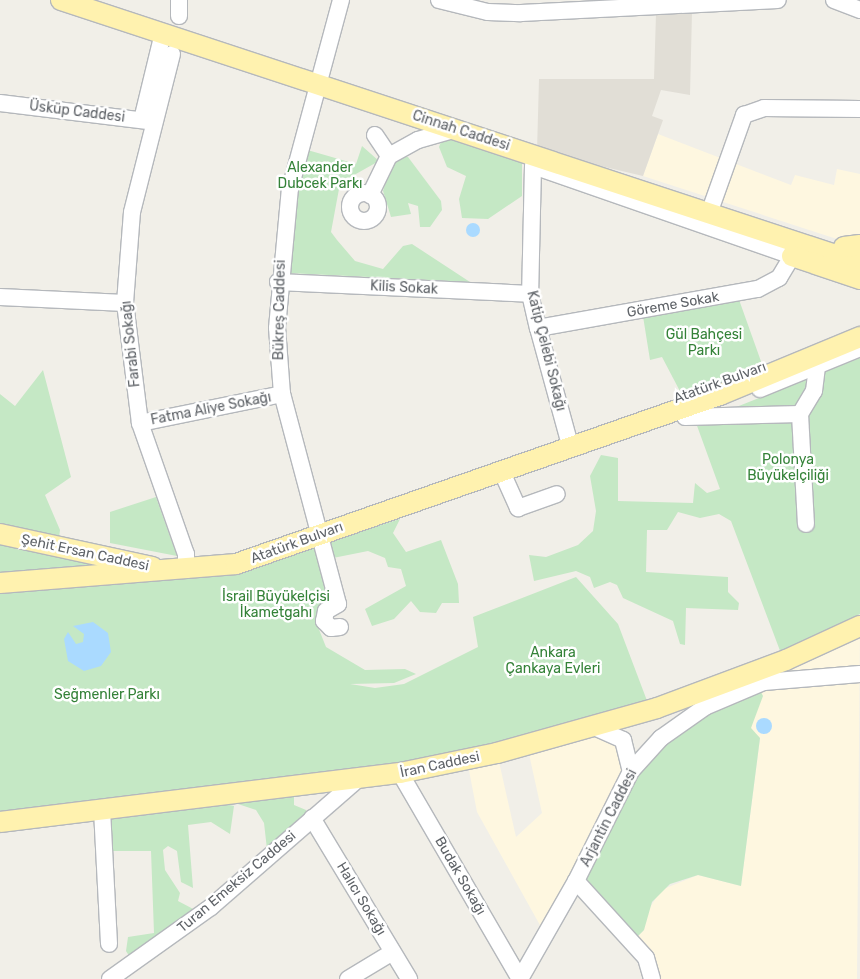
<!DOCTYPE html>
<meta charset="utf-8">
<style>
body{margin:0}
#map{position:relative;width:860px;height:979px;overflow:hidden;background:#f1efe8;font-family:Rubik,sans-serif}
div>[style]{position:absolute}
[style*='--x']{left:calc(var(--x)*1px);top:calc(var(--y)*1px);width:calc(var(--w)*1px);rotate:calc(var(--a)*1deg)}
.commercial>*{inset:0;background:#fef7e0}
.education>*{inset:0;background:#e1ded6}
.green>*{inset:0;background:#c5e8c5}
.water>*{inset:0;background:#aadaff}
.round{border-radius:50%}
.roads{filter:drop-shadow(1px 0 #b5b8bc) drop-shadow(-1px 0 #b5b8bc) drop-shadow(0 1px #b5b8bc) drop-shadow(0 -1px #b5b8bc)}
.minor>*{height:16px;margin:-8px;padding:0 8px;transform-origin:8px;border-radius:8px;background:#fff}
.minor>.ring{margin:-8px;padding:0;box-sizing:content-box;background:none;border:16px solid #fff;border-radius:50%}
.major>*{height:20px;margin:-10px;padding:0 10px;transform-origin:10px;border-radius:10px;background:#fff2af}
span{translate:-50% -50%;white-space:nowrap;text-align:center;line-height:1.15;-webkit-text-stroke:5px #fff;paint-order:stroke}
.street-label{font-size:14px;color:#5f6368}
.park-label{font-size:14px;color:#348238}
</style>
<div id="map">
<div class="commercial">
<div style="clip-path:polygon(658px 134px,791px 185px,795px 175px,834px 185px,837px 169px,860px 174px,860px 240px,843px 241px,643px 176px)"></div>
<div style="clip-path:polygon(860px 626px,857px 979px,652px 979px,632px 942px,644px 930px,646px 914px,661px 890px,698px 875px,741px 886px,760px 739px,751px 728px,757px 684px)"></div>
<div style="clip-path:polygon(608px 731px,630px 760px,546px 936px,477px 812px,467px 760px,497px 753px,516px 837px,542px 813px,527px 745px)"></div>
</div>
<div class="education">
<div style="clip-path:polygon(692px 12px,690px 95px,661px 90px,652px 116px,663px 120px,643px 176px,537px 151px,539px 79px,654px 79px,656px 14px)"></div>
</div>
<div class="green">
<div style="clip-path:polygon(443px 137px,522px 156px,522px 196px,488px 219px,462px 218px,459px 199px,466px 176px,447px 167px,439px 147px)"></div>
<div style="clip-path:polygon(362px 146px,379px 161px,347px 179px,339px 189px,331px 232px,337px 240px,355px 261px,383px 269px,403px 246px,412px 244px,470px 282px,288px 273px,291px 218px,304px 149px,356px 164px)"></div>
<div style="clip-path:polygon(401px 156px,408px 157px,441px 201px,442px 210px,430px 227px,420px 227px,418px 206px,408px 203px,411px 214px,391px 217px,383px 191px,392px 161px)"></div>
<div style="clip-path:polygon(737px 294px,763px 367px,683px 397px,662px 357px,650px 360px,642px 310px)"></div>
<div style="clip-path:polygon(860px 358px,860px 614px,782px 656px,731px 521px,719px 514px,700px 518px,678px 512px,667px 530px,647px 530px,646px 572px,728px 577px,728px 592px,739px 603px,738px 610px,686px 608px,685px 645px,680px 644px,673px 621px,623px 598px,617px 585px,610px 582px,594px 588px,590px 577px,576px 571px,534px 581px,529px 555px,546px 557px,578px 545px,593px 531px,596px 511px,590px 476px,601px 455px,618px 458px,618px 501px,693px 503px,695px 483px,707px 493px,720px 489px,696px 423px)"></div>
<div style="clip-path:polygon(43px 370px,71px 477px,45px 495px,60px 530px,58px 545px,170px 572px,0 583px,0 394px,15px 406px)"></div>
<div style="clip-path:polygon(156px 497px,177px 556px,110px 543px,110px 512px)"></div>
<div style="clip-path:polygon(400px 519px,393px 533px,406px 552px,441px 540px,458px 584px,459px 603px,442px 603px,436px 613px,420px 612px,411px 601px,394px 619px,372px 626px,365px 609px,406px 586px,401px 569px,388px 567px,385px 558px,368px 551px,333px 558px,327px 542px)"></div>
<div style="clip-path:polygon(314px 547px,328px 597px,319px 611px,318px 627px,326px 647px,365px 670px,405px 669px,416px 674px,394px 683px,350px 684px,375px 688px,404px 684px,478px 647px,473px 617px,576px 577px,618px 624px,649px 706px,416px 766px,0 818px,0 594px,214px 576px)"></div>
<div style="clip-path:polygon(757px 684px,763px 696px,751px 728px,760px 738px,741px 886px,698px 875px,670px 884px,652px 902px,644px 930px,632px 942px,576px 881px,631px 771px,661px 738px)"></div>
<div style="clip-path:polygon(294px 794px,294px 805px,306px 810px,306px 817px,268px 858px,264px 823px,256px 810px,214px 796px)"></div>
<div style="clip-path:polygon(221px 803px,234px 806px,230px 834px,211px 822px,188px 825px,193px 888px,181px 882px,177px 851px,168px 846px,163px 850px,165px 870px,180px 893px,178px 901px,197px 911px,131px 959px,126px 951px,128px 937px,154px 933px,151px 851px,113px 851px,110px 819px)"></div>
</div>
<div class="water">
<div class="round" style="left:466px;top:223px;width:14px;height:14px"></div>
<div style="clip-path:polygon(93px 622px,108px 633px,111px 652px,101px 666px,84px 671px,68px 661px,64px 639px,68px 632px,76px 644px,83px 642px,84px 634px,73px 626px)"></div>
<div class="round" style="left:756px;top:718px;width:16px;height:16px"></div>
</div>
<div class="roads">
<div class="minor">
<div style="--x:439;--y:0;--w:50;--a:13.8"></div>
<div style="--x:488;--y:12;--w:33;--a:2"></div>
<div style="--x:521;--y:13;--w:257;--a:-2.9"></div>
<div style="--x:834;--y:0;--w:28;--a:21"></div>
<div style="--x:179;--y:16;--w:16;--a:-90"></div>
<div style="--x:172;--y:54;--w:163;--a:104.2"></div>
<div style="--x:132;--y:212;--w:91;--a:94.4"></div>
<div style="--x:125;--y:303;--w:121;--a:82.9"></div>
<div style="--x:140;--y:423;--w:139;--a:70.7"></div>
<div style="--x:186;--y:554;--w:16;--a:90"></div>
<div style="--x:0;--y:103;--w:155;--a:7"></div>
<div style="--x:142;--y:120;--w:89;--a:-76.4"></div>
<div style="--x:375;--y:135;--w:25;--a:56"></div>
<div class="ring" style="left:350px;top:193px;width:12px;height:12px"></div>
<div style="--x:370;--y:195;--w:43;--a:-64"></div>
<div style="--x:389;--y:156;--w:33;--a:-29"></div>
<div style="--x:418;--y:140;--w:40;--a:-16"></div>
<div style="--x:712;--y:205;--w:96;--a:-70.4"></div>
<div style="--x:744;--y:115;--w:21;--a:-19"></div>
<div style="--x:764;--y:108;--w:96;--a:0.6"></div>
<div style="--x:278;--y:282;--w:252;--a:2.7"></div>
<div style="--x:0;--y:297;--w:125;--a:2.7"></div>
<div style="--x:538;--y:328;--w:223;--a:-10.1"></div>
<div style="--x:758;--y:289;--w:24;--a:-28"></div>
<div style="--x:779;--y:278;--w:26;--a:-59"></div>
<div style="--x:792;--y:256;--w:274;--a:-160.8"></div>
<div style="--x:533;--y:166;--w:128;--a:91.3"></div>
<div style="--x:530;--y:294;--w:35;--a:77"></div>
<div style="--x:538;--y:328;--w:121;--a:74.7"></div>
<div style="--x:760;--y:389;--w:108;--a:-22.3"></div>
<div style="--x:800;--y:414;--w:110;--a:86.9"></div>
<div style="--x:685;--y:417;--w:115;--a:-1.5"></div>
<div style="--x:800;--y:414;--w:27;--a:-59"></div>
<div style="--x:814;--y:391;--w:25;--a:-83"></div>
<div style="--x:140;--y:423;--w:145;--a:-11.5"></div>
<div style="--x:501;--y:470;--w:42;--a:65.9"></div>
<div style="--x:518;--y:508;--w:41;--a:-19.7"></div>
<div style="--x:340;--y:627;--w:9;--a:174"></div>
<div style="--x:331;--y:628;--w:10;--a:-135"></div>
<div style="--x:324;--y:621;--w:10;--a:-79"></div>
<div style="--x:326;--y:611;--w:14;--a:-30"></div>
<div style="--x:338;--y:604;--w:217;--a:-104.9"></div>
<div style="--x:282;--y:394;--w:66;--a:-94.3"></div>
<div style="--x:277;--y:328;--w:140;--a:-84.7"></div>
<div style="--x:290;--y:189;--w:196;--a:-74.9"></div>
<div style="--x:594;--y:727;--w:32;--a:24"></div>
<div style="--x:623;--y:740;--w:32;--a:76"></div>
<div style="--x:400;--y:773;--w:238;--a:59.8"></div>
<div style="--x:102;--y:810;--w:134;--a:87"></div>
<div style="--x:312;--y:818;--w:188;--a:58.9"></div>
<div style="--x:576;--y:881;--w:104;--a:47.7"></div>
<div style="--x:646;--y:958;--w:22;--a:74"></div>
<div style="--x:110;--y:979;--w:124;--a:-35.5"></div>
<div style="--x:211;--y:907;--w:195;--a:-41"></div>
<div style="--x:348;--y:979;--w:52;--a:-31"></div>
<div style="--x:520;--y:979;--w:113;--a:-60.3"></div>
<div style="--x:576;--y:881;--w:123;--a:-63.4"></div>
<div style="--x:631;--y:771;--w:45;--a:-47.7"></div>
<div style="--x:661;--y:738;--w:54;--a:-35.2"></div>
<div style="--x:705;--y:707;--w:64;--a:-23"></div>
<div style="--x:764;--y:682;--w:96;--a:-4.8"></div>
</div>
<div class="major">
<div style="--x:61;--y:0;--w:841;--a:18.22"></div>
<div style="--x:844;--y:247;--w:16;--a:-7"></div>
<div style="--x:792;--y:256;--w:72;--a:18.7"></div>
<div style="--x:0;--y:534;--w:156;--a:12.2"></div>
<div style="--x:0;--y:583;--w:237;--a:-4.6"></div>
<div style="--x:236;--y:564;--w:513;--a:-19.25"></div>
<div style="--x:720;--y:395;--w:152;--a:-22.5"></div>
<div style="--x:0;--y:822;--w:403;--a:-7"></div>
<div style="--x:400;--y:773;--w:99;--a:-11.7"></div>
<div style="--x:497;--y:753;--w:166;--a:-15.7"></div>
<div style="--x:657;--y:708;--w:138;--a:-20.4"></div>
<div style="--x:786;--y:660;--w:81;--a:-24.7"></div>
</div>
</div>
<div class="street-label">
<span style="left:77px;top:112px;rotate:7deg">Üsküp Caddesi</span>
<span style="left:461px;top:131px;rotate:18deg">Cinnah Caddesi</span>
<span style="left:404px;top:288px;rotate:3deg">Kilis Sokak</span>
<span style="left:673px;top:305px;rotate:-10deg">Göreme Sokak</span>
<span style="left:280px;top:310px;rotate:-89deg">Bükreş Caddesi</span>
<span style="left:131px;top:344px;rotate:-96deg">Farabi Sokağı</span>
<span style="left:546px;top:351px;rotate:76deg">Katip Çelebi Sokağı</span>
<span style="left:720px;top:383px;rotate:-20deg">Atatürk Bulvarı</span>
<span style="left:211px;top:409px;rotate:-11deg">Fatma Aliye Sokağı</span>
<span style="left:297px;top:543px;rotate:-20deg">Atatürk Bulvarı</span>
<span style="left:85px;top:553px;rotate:12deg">Şehit Ersan Caddesi</span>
<span style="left:440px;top:765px;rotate:-12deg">İran Caddesi</span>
<span style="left:609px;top:818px;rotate:-63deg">Arjantin Caddesi</span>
<span style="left:460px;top:876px;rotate:60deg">Budak Sokağı</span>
<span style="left:237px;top:882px;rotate:-40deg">Turan Emeksiz Caddesi</span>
<span style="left:361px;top:899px;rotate:59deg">Halıcı Sokağı</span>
</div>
<div class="park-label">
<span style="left:320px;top:176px">Alexander<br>Dubcek Parkı</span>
<span style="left:704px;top:343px">Gül Bahçesi<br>Parkı</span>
<span style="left:788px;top:468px">Polonya<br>Büyükelçiliği</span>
<span style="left:276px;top:605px">İsrail Büyükelçisi<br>İkametgahı</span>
<span style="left:553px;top:661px">Ankara<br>Çankaya Evleri</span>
<span style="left:107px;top:695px">Seğmenler Parkı</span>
</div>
</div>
